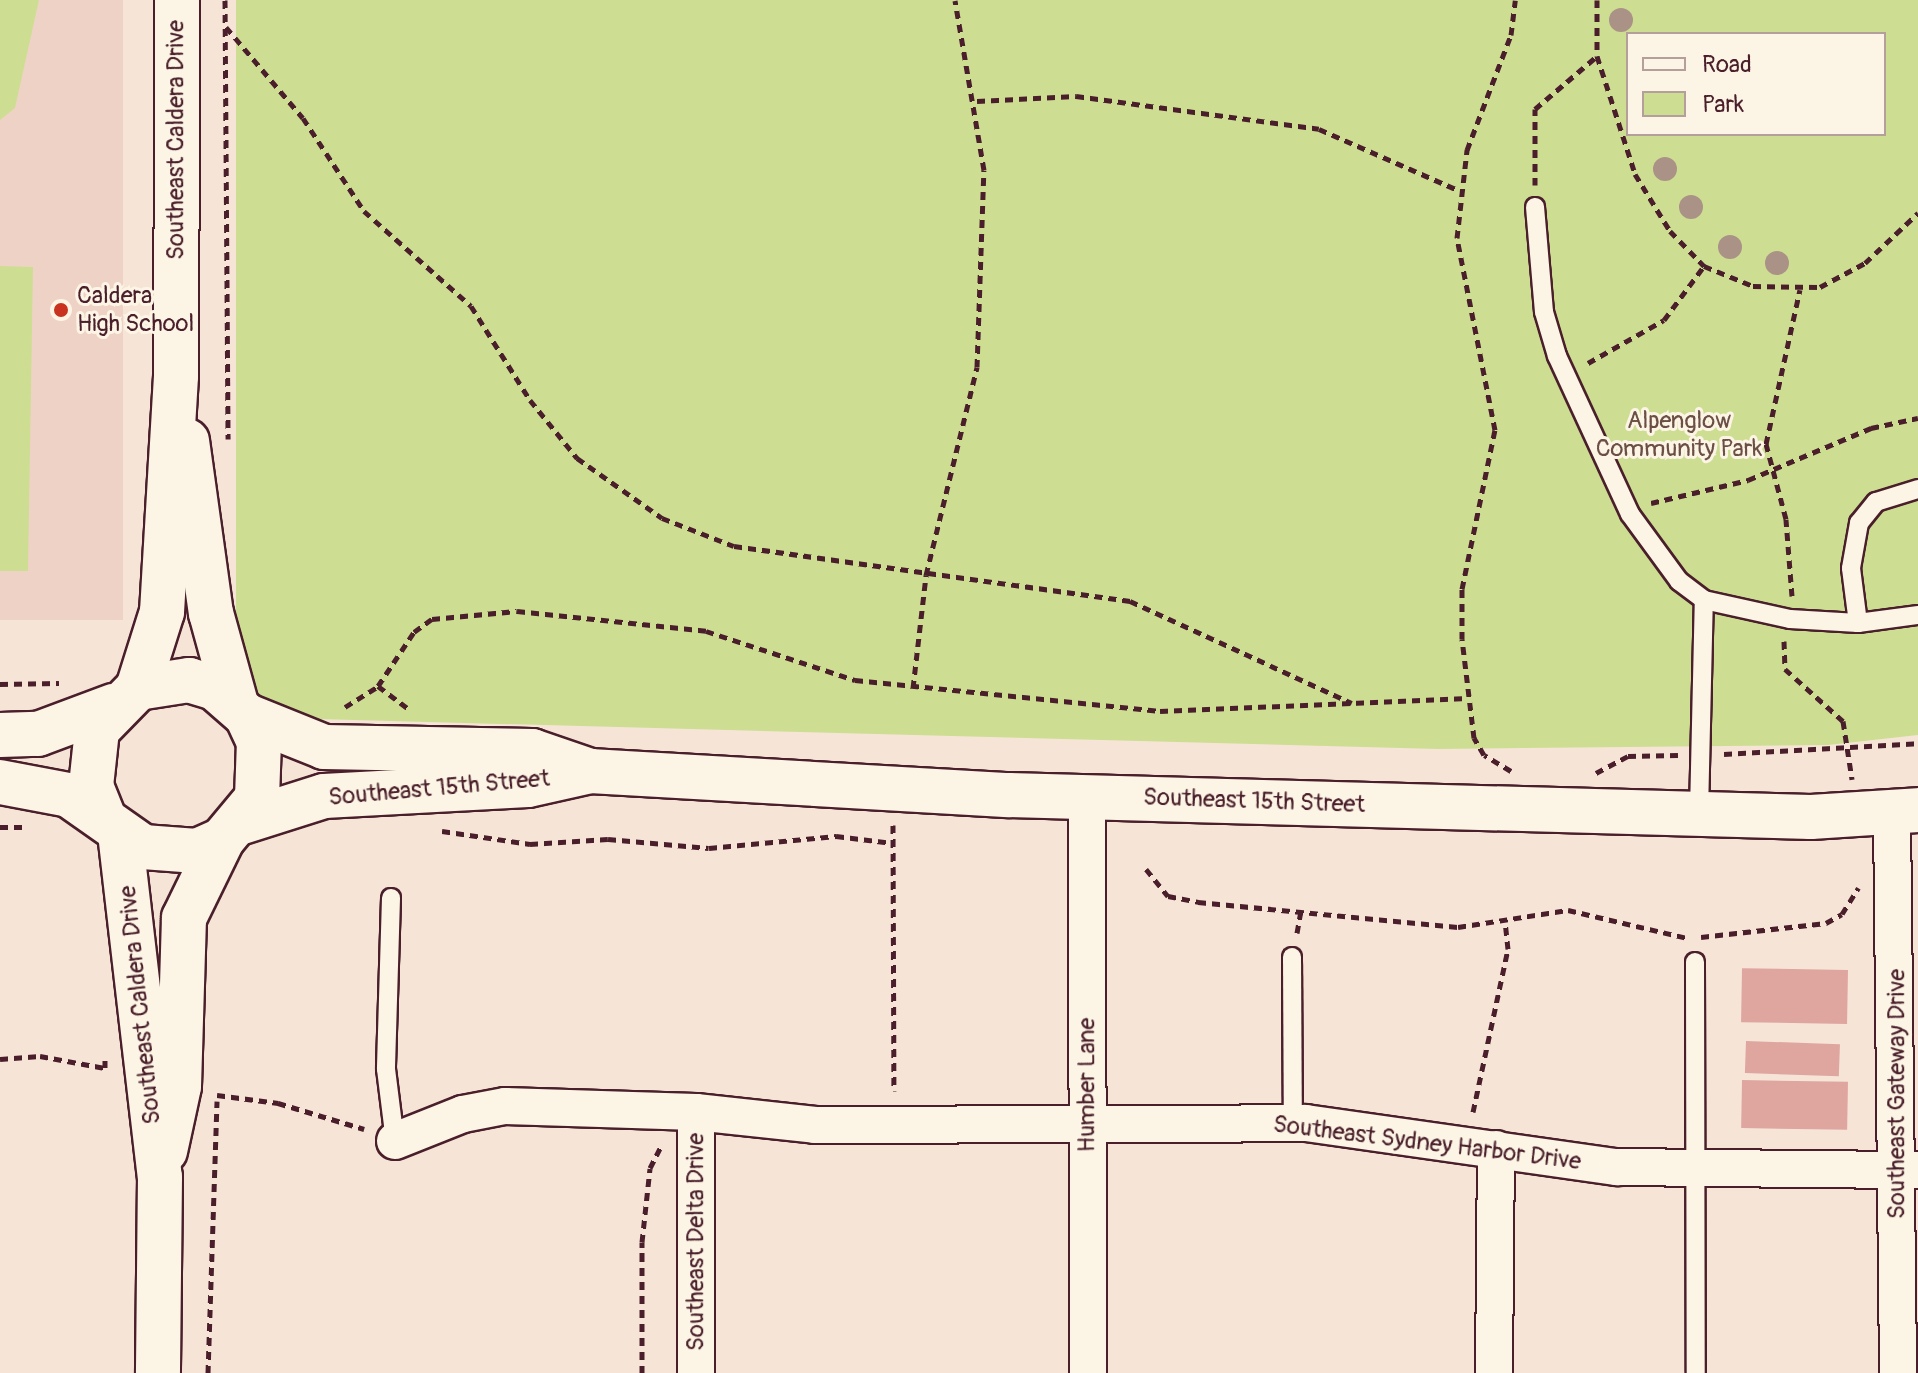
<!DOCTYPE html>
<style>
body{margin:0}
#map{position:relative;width:1918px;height:1373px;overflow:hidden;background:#f6e5d7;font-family:Pangolin,sans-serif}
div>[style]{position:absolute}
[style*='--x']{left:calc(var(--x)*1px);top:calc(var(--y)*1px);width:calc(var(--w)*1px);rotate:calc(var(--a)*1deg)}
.built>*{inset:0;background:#efd2c6;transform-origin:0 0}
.green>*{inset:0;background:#cdde92}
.building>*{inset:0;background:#dfa59f;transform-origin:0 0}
.path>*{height:5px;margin-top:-2.5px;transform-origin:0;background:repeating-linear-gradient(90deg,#4a1f2b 0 8px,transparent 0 14px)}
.roads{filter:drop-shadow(2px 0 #4a1f2b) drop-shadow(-2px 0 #4a1f2b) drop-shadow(0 2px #4a1f2b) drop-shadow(0 -2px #4a1f2b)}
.service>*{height:18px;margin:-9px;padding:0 9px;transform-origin:9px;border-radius:9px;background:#fcf5e5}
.minor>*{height:36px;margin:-18px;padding:0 18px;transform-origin:18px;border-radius:18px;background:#fcf5e5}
.tertiary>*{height:44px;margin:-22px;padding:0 22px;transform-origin:22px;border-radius:22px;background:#fcf5e5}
.secondary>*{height:44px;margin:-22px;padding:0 22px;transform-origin:22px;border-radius:22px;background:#fcf5e5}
.trees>*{width:24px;height:24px;margin:-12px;border-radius:50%;background:#aa9287}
.dots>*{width:22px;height:22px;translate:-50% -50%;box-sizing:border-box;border:4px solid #fcf5e5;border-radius:50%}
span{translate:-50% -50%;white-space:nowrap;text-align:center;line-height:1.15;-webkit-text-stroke:6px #fcf5e5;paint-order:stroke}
.street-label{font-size:24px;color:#4a1f2b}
.poi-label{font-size:24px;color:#4a1f2b}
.left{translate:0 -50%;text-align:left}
.park-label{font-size:24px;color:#6b4f45}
.legend{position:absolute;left:1626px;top:32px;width:260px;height:104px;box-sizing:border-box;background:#fcf5e5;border:2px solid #b59f9b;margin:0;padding:10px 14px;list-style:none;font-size:24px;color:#4a1f2b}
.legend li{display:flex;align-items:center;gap:16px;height:40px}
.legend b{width:40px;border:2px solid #b59f9b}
</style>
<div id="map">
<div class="built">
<div style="left:0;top:0;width:123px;height:620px"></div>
</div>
<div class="green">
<div style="clip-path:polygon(0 0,39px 0,15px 108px,0 120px)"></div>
<div style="clip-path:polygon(evenodd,236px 0,1918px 0,1918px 735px,1828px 745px,1438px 749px,317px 719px,272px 711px,236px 692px,236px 0,1628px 34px,1884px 34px,1884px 134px,1628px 134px,1628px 34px)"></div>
<div style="clip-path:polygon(0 266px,33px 267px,28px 571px,0 571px)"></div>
</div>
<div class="building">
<div style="left:1848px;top:970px;width:54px;height:106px;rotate:91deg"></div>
<div style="left:1746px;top:1041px;width:94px;height:32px;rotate:2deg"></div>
<div style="left:1742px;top:1080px;width:106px;height:48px;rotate:1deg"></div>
</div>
<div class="path">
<div style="--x:225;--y:0;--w:439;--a:89.6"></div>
<div style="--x:1597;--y:0;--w:56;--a:90"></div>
<div style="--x:1597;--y:56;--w:124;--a:72.1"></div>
<div style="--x:1635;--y:174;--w:67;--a:58.4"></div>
<div style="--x:1670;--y:231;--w:49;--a:45.8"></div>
<div style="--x:1704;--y:266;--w:53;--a:22.2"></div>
<div style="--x:1753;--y:286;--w:67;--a:0.9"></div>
<div style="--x:1820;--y:287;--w:51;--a:-28.1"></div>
<div style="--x:1865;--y:263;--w:73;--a:-43.3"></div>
<div style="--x:226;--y:27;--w:119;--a:49.8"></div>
<div style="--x:303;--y:118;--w:111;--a:56.7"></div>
<div style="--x:364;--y:211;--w:143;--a:41.6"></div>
<div style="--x:471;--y:306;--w:111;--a:57.9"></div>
<div style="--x:530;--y:400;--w:75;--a:51"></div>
<div style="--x:577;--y:458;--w:104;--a:35.2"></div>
<div style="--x:662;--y:518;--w:77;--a:21.3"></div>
<div style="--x:734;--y:546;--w:400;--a:7.9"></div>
<div style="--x:1130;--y:601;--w:244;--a:24.7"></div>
<div style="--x:977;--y:101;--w:99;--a:-2.9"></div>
<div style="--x:1076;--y:96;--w:245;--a:7.7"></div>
<div style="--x:1319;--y:129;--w:152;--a:23.7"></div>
<div style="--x:1535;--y:185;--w:76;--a:-90"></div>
<div style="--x:1535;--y:109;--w:82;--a:-40.5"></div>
<div style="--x:1588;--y:363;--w:87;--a:-29.5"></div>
<div style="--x:1664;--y:320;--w:67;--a:-53.5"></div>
<div style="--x:1651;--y:503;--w:100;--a:-13.3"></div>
<div style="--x:1748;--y:480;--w:134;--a:-22.9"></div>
<div style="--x:1871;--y:428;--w:48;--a:-12"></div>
<div style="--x:1792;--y:596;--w:77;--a:-94.5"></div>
<div style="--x:1786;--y:519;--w:78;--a:-104.9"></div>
<div style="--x:1766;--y:444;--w:158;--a:-77.6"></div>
<div style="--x:1784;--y:641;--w:28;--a:88"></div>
<div style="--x:1785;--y:669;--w:78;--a:41.9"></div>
<div style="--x:1843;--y:721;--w:59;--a:81.2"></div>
<div style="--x:0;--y:684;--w:59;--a:-1"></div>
<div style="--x:378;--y:686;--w:38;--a:37"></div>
<div style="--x:913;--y:688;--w:114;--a:-83.4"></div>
<div style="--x:926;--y:575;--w:214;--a:-76.2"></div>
<div style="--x:977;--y:367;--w:197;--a:-88"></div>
<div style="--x:984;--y:170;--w:172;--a:-99.7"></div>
<div style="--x:345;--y:707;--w:39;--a:-32"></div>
<div style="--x:378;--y:686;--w:65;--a:-56.3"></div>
<div style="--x:414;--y:632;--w:22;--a:-36"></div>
<div style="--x:432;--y:619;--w:85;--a:-5.4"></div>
<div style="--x:517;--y:611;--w:190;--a:6"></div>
<div style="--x:706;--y:631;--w:157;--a:18.2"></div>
<div style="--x:855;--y:680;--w:307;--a:5.8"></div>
<div style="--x:1160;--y:711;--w:308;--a:-2.4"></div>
<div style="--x:1724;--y:754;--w:194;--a:-3.2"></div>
<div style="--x:1511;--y:771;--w:31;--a:-149"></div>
<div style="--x:1484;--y:755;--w:20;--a:-120"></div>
<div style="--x:1474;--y:738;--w:100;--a:-96.9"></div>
<div style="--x:1462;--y:639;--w:50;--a:-90"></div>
<div style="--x:1462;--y:589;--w:162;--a:-78.3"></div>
<div style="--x:1495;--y:430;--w:196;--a:-101.2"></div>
<div style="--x:1457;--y:238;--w:89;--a:-83.5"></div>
<div style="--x:1467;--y:150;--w:123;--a:-69.1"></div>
<div style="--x:1511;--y:35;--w:35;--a:-83"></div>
<div style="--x:1596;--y:773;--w:36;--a:-28"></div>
<div style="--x:1628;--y:756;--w:50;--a:-1.1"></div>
<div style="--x:893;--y:825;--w:266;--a:89.8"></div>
<div style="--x:0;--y:827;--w:22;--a:0"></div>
<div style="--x:442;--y:831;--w:89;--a:8.4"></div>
<div style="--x:530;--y:844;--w:78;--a:-3.7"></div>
<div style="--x:608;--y:839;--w:101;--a:5.1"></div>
<div style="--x:709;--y:848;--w:128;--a:-5.4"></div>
<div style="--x:836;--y:836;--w:57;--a:7"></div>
<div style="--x:1146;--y:869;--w:35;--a:51"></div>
<div style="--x:1168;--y:896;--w:31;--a:11"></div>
<div style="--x:1198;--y:902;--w:261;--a:5.5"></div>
<div style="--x:1458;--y:927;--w:111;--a:-8.8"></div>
<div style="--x:1568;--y:910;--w:122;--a:13.2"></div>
<div style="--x:1297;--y:933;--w:23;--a:-80"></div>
<div style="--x:1701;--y:937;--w:126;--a:-6.4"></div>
<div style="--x:1826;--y:923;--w:18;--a:-29"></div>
<div style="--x:1842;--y:914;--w:31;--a:-58"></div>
<div style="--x:0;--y:1059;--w:40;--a:-4.3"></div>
<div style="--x:40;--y:1056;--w:66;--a:10.5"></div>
<div style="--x:105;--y:1068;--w:13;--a:-90"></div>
<div style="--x:217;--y:1095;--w:62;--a:7.5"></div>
<div style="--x:278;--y:1103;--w:90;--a:16.8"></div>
<div style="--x:1473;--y:1112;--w:167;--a:-77.9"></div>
<div style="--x:1508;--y:949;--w:30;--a:-96"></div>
<div style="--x:208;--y:1373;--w:272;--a:-88.1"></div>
<div style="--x:642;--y:1373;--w:131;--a:-90"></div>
<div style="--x:642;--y:1242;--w:74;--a:-83.8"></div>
<div style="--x:650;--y:1168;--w:25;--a:-63"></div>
</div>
<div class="roads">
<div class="service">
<div style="--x:1535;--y:207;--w:105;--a:85.1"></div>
<div style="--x:1544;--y:312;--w:46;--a:73.5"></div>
<div style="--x:1557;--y:356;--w:174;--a:65.2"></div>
<div style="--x:1630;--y:514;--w:83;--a:53.8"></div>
<div style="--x:1679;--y:581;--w:31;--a:37"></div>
<div style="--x:1704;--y:600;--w:88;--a:12.5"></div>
<div style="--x:1790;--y:619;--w:68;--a:3.4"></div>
<div style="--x:1858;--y:623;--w:61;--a:-7.6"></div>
<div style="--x:1858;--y:623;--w:55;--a:-97.3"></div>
<div style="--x:1851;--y:568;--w:46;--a:-79.9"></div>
<div style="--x:1859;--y:523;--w:27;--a:-51"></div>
<div style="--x:1876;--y:502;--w:44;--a:-17.2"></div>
<div style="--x:1699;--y:813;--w:213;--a:-88.7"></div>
<div style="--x:391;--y:898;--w:171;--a:91.7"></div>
<div style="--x:386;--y:1069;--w:73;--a:82.9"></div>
<div style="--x:1292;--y:957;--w:166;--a:89.7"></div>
<div style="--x:1695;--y:962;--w:411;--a:89.9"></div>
</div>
<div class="minor">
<div style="--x:1087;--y:797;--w:576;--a:89.9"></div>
<div style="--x:1892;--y:815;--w:558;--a:89.38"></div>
<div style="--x:696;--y:1112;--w:261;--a:90"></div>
<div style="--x:395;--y:1141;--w:73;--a:-21.7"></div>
<div style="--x:463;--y:1114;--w:43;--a:-10.8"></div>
<div style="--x:505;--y:1106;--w:191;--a:1.8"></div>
<div style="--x:696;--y:1112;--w:120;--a:6.2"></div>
<div style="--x:815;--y:1125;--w:491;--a:-0.2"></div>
<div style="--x:1306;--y:1123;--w:314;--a:8.1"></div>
<div style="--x:1617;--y:1167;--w:301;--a:0.6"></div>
<div style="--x:1494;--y:1373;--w:224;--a:-89.5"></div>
</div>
<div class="tertiary">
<div style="--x:187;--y:441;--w:174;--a:82.1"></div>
<div style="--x:211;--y:613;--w:94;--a:74.6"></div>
<div style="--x:138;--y:688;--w:80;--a:-72.5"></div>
<div style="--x:162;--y:612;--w:236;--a:-86.6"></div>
<div style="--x:176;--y:376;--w:376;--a:-89.8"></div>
<div style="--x:120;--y:833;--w:346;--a:83.4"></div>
<div style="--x:160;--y:1177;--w:196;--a:90.6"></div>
<div style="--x:165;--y:1151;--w:66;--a:-77.8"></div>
<div style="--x:179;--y:1086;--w:168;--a:-88.3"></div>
<div style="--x:184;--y:918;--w:87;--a:-64"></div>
</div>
<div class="secondary">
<div style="--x:247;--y:716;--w:83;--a:21.9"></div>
<div style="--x:324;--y:747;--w:208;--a:1.1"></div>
<div style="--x:532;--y:751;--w:61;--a:19"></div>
<div style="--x:0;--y:735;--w:38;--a:-2"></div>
<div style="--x:38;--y:734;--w:80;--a:-20.5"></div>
<div style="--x:0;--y:782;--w:70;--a:10.7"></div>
<div style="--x:69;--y:795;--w:90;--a:35.1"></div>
<div style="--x:143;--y:847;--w:54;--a:4.2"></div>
<div style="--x:197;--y:851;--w:27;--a:-24"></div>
<div style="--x:222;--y:840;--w:55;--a:-50.2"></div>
<div style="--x:257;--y:798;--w:56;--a:-88"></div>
<div style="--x:259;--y:742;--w:29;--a:-115"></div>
<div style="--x:247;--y:716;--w:43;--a:-138.8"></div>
<div style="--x:215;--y:688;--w:27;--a:-163"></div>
<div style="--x:189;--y:680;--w:52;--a:171.1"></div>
<div style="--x:138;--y:688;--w:59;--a:134.3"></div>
<div style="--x:97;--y:730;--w:56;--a:96.1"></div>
<div style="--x:91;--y:786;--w:29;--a:68"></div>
<div style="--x:242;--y:822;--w:86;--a:-17.6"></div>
<div style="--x:324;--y:796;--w:204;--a:-3.1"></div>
<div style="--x:528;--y:785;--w:64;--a:-12.7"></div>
<div style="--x:590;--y:771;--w:420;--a:3.3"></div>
<div style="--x:1009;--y:795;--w:802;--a:1.57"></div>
<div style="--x:1811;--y:817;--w:107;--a:-3.7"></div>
</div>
</div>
<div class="trees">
<div style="left:1621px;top:20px"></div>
<div style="left:1665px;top:169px"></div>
<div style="left:1691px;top:207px"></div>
<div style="left:1730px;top:247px"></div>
<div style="left:1777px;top:263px"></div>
</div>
<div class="dots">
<div style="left:61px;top:310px;background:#c8321e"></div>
</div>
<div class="street-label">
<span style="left:176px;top:140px;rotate:-90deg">Southeast Caldera Drive</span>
<span style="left:439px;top:788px;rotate:-5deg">Southeast 15th Street</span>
<span style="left:1254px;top:801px;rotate:2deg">Southeast 15th Street</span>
<span style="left:140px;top:1005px;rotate:-96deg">Southeast Caldera Drive</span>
<span style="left:1087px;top:1085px;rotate:-90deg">Humber Lane</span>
<span style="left:1897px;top:1094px;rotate:-90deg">Southeast Gateway Drive</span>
<span style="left:1427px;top:1143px;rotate:7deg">Southeast Sydney Harbor Drive</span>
<span style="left:696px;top:1242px;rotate:-90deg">Southeast Delta Drive</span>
</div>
<div class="poi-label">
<span class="left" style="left:77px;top:310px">Caldera<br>High School</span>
</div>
<div class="park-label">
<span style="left:1679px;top:435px">Alpenglow<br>Community Park</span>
</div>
<ul class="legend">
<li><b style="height:10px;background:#fcf5e5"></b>Road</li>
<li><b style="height:22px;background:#cdde92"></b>Park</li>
</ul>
</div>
